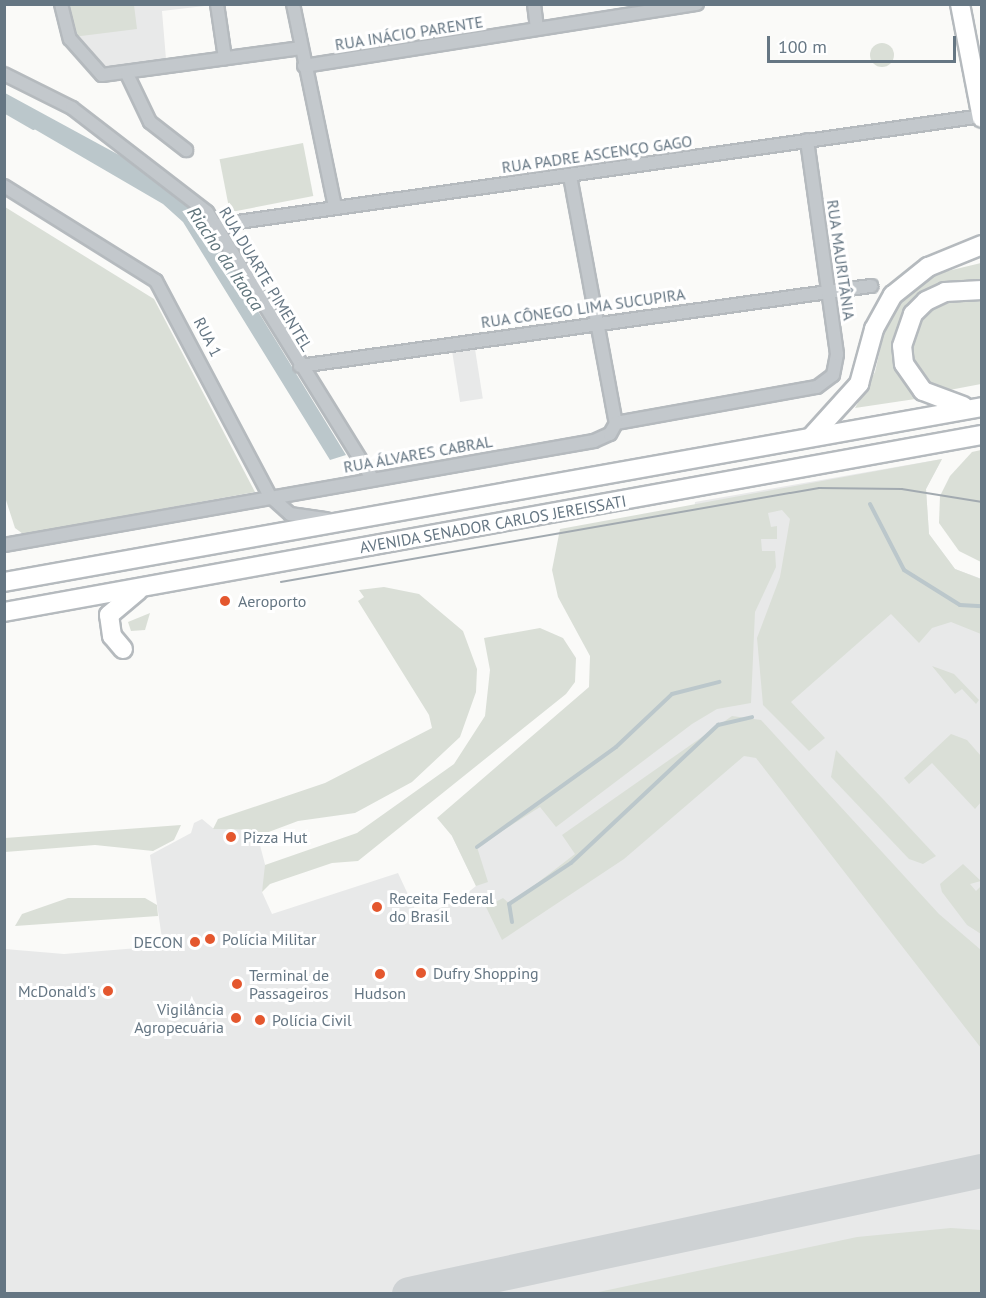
<!DOCTYPE html>
<meta charset="utf-8">
<style>
body{margin:0}
#map{position:relative;width:986px;height:1298px;overflow:hidden;background:#fafaf8;font-family:"PT Sans",sans-serif}
div>[style]{position:absolute}
[style*='--x']{left:calc(var(--x)*1px);top:calc(var(--y)*1px);width:calc(var(--w)*1px);rotate:calc(var(--a)*1deg)}
.built>*{inset:0;background:#e8e9e9;transform-origin:0 0}
.green>*{inset:0;background:#dadfd7;transform-origin:0 0}
.round{border-radius:50%}
.water>*{inset:0;background:#bbc7cb}
.stream>*{height:4px;margin:-2px;padding:0 2px;transform-origin:2px;border-radius:2px;background:#bbc7cb}
.taxiway>*{height:34px;margin:-17px;padding:0 17px;transform-origin:17px;border-radius:17px;background:#ced2d4}
.roads{filter:drop-shadow(2px 0 #b5babe) drop-shadow(-2px 0 #b5babe) drop-shadow(0 2px #b5babe) drop-shadow(0 -2px #b5babe)}
.minor>*{height:12px;margin:-6px;padding:0 6px;transform-origin:6px;border-radius:6px;background:#c3c8cc}
.primary>*{height:18px;margin:-9px;padding:0 9px;transform-origin:9px;border-radius:9px;background:#fff}
.tram>*{height:1.5px;margin:-0.75px;padding:0 0.75px;transform-origin:0.75px;border-radius:0.75px;background:#a2aab0}
.dots>*{width:16px;height:16px;translate:-50% -50%;box-sizing:border-box;border:3px solid #fff;border-radius:50%}
span{translate:-50% -50%;white-space:nowrap;text-align:center;line-height:1.15;-webkit-text-stroke:6px #fff;paint-order:stroke}
.street-label{font-size:16px;color:#657683}
.poi-label{font-size:16px;color:#657683}
.left{translate:0 -50%;text-align:left}
.right{translate:-100% -50%;text-align:right}
.water-label{font-size:18px;color:#60757c;font-style:italic}
.frame{position:absolute;inset:0;border:6px solid #657683;pointer-events:none}
.scale{position:absolute;left:767px;top:36px;width:189px;height:27px;box-sizing:border-box;border:3px solid #657683;border-top:0;padding-left:8px;font-size:18px;line-height:21px;white-space:nowrap;color:#657683;-webkit-text-stroke:4px #fff;paint-order:stroke}
</style>
<div id="map">
<div class="built">
<div style="clip-path:polygon(67px 5px,213px 4px,213px 5px,162px 11px,166px 59px,101px 68px,73px 39px)"></div>
<div style="left:475px;top:349px;width:50px;height:23px;rotate:81deg"></div>
<div style="clip-path:polygon(942px 459px,926px 489px,929px 534px,955px 569px,982px 579px,981px 1293px,5px 1294px,5px 949px,64px 954px,163px 946px,150px 855px,191px 833px,194px 823px,202px 819px,214px 829px,256px 830px,267px 872px,262px 892px,272px 914px,398px 873px,419px 918px,461px 898px,476px 886px,452px 836px,520px 794px,703px 516px,694px 513px,695px 502px)"></div>
</div>
<div class="green">
<div style="clip-path:polygon(69px 5px,134px 5px,137px 29px,73px 37px)"></div>
<div class="round" style="left:870px;top:43px;width:24px;height:24px"></div>
<div style="left:303px;top:143px;width:54px;height:85px;rotate:79deg"></div>
<div style="clip-path:polygon(5px 207px,154px 299px,255px 492px,23px 534px,15px 528px,4px 494px)"></div>
<div style="clip-path:polygon(981px 263px,981px 282px,956px 282px,926px 293px,903px 377px,922px 398px,855px 408px,875px 372px,885px 327px,906px 294px,935px 274px)"></div>
<div style="clip-path:polygon(956px 296px,981px 296px,981px 384px,939px 392px,929px 386px,911px 358px,910px 343px,924px 316px)"></div>
<div style="clip-path:polygon(981px 450px,982px 450px,981px 562px,959px 551px,939px 523px,940px 496px,950px 476px,972px 452px)"></div>
<div style="clip-path:polygon(942px 459px,926px 489px,929px 534px,955px 569px,981px 579px,981px 634px,951px 622px,932px 628px,919px 643px,891px 614px,791px 702px,825px 738px,809px 751px,763px 705px,757px 638px,780px 577px,790px 519px,782px 510px,768px 513px,771px 527px,777px 526px,777px 539px,761px 539px,762px 551px,775px 551px,776px 567px,755px 612px,751px 703px,717px 709px,692px 724px,556px 827px,540px 807px,477px 847px,488px 882px,476px 886px,452px 836px,437px 818px,589px 687px,590px 656px,558px 597px,552px 570px,560px 529px)"></div>
<div style="clip-path:polygon(384px 587px,419px 594px,463px 631px,477px 669px,476px 692px,460px 737px,412px 782px,355px 813px,298px 821px,258px 836px,256px 830px,213px 829px,218px 819px,325px 783px,432px 728px,429px 715px,358px 601px,364px 597px,359px 590px)"></div>
<div style="clip-path:polygon(150px 613px,145px 630px,131px 631px,128px 622px)"></div>
<div style="clip-path:polygon(540px 628px,563px 638px,576px 658px,575px 682px,566px 694px,358px 861px,332px 863px,270px 884px,262px 892px,265px 865px,357px 833px,454px 764px,485px 716px,490px 670px,484px 638px)"></div>
<div style="clip-path:polygon(932px 666px,954px 674px,979px 700px,976px 704px,962px 689px,955px 694px)"></div>
<div style="clip-path:polygon(732px 716px,761px 720px,939px 914px,981px 950px,981px 1048px,756px 758px,744px 756px,624px 859px,502px 940px,486px 907px,503px 898px,510px 904px,575px 854px,562px 835px)"></div>
<div style="clip-path:polygon(951px 734px,967px 740px,981px 756px,981px 802px,975px 809px,932px 763px,909px 784px,904px 778px)"></div>
<div style="clip-path:polygon(836px 750px,882px 798px,936px 856px,923px 864px,909px 859px,831px 777px)"></div>
<div style="clip-path:polygon(181px 825px,174px 840px,153px 851px,95px 845px,5px 852px,5px 838px)"></div>
<div style="clip-path:polygon(963px 864px,981px 881px,970px 884px,976px 891px,981px 886px,981px 934px,967px 925px,942px 892px,940px 884px)"></div>
<div style="clip-path:polygon(68px 898px,145px 898px,157px 905px,158px 916px,15px 926px,22px 914px)"></div>
<div style="clip-path:polygon(951px 1228px,981px 1230px,981px 1293px,594px 1293px,857px 1237px)"></div>
</div>
<div class="water">
<div style="clip-path:polygon(5px 93px,154px 174px,193px 205px,346px 455px,330px 460px,183px 222px,163px 204px,5px 112px)"></div>
</div>
<div class="stream">
<div style="--x:4;--y:111;--w:34;--a:30"></div>
<div style="--x:870;--y:504;--w:74;--a:62.7"></div>
<div style="--x:904;--y:570;--w:66;--a:32"></div>
<div style="--x:960;--y:605;--w:22;--a:3"></div>
<div style="--x:477;--y:847;--w:171;--a:-35.7"></div>
<div style="--x:616;--y:747;--w:77;--a:-43.4"></div>
<div style="--x:672;--y:694;--w:49;--a:-14.3"></div>
<div style="--x:512;--y:922;--w:18;--a:-99"></div>
<div style="--x:509;--y:904;--w:74;--a:-33.5"></div>
<div style="--x:571;--y:863;--w:202;--a:-43.2"></div>
<div style="--x:718;--y:725;--w:35;--a:-13"></div>
</div>
<div class="taxiway">
<div style="--x:409;--y:1294;--w:586;--a:-12.12"></div>
</div>
<div class="roads">
<div class="minor">
<div style="--x:61;--y:4;--w:36;--a:76"></div>
<div style="--x:70;--y:39;--w:48;--a:48.4"></div>
<div style="--x:102;--y:75;--w:201;--a:-7.7"></div>
<div style="--x:217;--y:4;--w:55;--a:81.6"></div>
<div style="--x:293;--y:4;--w:206;--a:78.3"></div>
<div style="--x:534;--y:4;--w:24;--a:83"></div>
<div style="--x:304;--y:66;--w:398;--a:-9"></div>
<div style="--x:4;--y:74;--w:76;--a:26.6"></div>
<div style="--x:72;--y:108;--w:170;--a:37.6"></div>
<div style="--x:207;--y:212;--w:313;--a:58.2"></div>
<div style="--x:127;--y:74;--w:53;--a:64.4"></div>
<div style="--x:150;--y:122;--w:46;--a:37.9"></div>
<div style="--x:570;--y:176;--w:251;--a:79.5"></div>
<div style="--x:4;--y:186;--w:179;--a:32"></div>
<div style="--x:156;--y:281;--w:243;--a:62.1"></div>
<div style="--x:270;--y:496;--w:27;--a:42"></div>
<div style="--x:290;--y:514;--w:37;--a:8"></div>
<div style="--x:217;--y:225;--w:773;--a:-8.11"></div>
<div style="--x:300;--y:366;--w:577;--a:-7.98"></div>
<div style="--x:616;--y:423;--w:204;--a:-10.2"></div>
<div style="--x:817;--y:387;--w:20;--a:-37"></div>
<div style="--x:833;--y:375;--w:21;--a:-79"></div>
<div style="--x:837;--y:354;--w:216;--a:-98"></div>
<div style="--x:4;--y:545;--w:599;--a:-10"></div>
<div style="--x:594;--y:441;--w:17;--a:-24"></div>
<div style="--x:610;--y:434;--w:13;--a:-61"></div>
</div>
<div class="primary">
<div style="--x:960;--y:4;--w:116;--a:79.1"></div>
<div style="--x:963;--y:406;--w:43;--a:-159.4"></div>
<div style="--x:923;--y:391;--w:33;--a:-125"></div>
<div style="--x:904;--y:364;--w:18;--a:-96"></div>
<div style="--x:902;--y:346;--w:34;--a:-71"></div>
<div style="--x:913;--y:314;--w:18;--a:-45"></div>
<div style="--x:926;--y:301;--w:21;--a:-25"></div>
<div style="--x:945;--y:292;--w:37;--a:-3"></div>
<div style="--x:811;--y:437;--w:72;--a:-47.8"></div>
<div style="--x:859;--y:384;--w:57;--a:-74.7"></div>
<div style="--x:874;--y:329;--w:39;--a:-61"></div>
<div style="--x:893;--y:295;--w:45;--a:-38.7"></div>
<div style="--x:928;--y:267;--w:58;--a:-22.2"></div>
<div style="--x:4;--y:582;--w:994;--a:-10.14"></div>
<div style="--x:4;--y:612;--w:994;--a:-10.26"></div>
<div style="--x:123;--y:649;--w:17;--a:-130"></div>
<div style="--x:112;--y:636;--w:21;--a:-98"></div>
<div style="--x:109;--y:615;--w:38;--a:-40"></div>
</div>
</div>
<div class="tram">
<div style="--x:281;--y:582;--w:546;--a:-9.91"></div>
<div style="--x:819;--y:488;--w:83;--a:0.7"></div>
<div style="--x:902;--y:489;--w:81;--a:9.2"></div>
</div>
<div class="dots">
<div style="left:225px;top:601px;background:#e4572e"></div>
<div style="left:231px;top:837px;background:#e4572e"></div>
<div style="left:377px;top:907px;background:#e4572e"></div>
<div style="left:210px;top:939px;background:#e4572e"></div>
<div style="left:195px;top:942px;background:#e4572e"></div>
<div style="left:421px;top:973px;background:#e4572e"></div>
<div style="left:380px;top:974px;background:#e4572e"></div>
<div style="left:237px;top:984px;background:#e4572e"></div>
<div style="left:108px;top:991px;background:#e4572e"></div>
<div style="left:236px;top:1018px;background:#e4572e"></div>
<div style="left:260px;top:1020px;background:#e4572e"></div>
</div>
<div class="street-label">
<span style="left:409px;top:33px;rotate:-9deg">RUA INÁCIO PARENTE</span>
<span style="left:597px;top:154px;rotate:-8deg">RUA PADRE ASCENÇO GAGO</span>
<span style="left:841px;top:260px;rotate:82deg">RUA MAURITÂNIA</span>
<span style="left:266px;top:279px;rotate:59deg">RUA DUARTE PIMENTEL</span>
<span style="left:583px;top:308px;rotate:-8deg">RUA CÔNEGO LIMA SUCUPIRA</span>
<span style="left:208px;top:337px;rotate:63deg">RUA 1</span>
<span style="left:418px;top:454px;rotate:-10deg">RUA ÁLVARES CABRAL</span>
<span style="left:493px;top:524px;rotate:-10deg">AVENIDA SENADOR CARLOS JEREISSATI</span>
</div>
<div class="poi-label">
<span class="left" style="left:238px;top:601px">Aeroporto</span>
<span class="left" style="left:243px;top:837px">Pizza Hut</span>
<span class="left" style="left:389px;top:907px">Receita Federal<br>do Brasil</span>
<span class="left" style="left:222px;top:939px">Polícia Militar</span>
<span class="right" style="left:183px;top:942px">DECON</span>
<span class="left" style="left:433px;top:973px">Dufry Shopping</span>
<span class="left" style="left:249px;top:984px">Terminal de<br>Passageiros</span>
<span class="right" style="left:96px;top:991px">McDonald's</span>
<span style="left:380px;top:993px">Hudson</span>
<span class="right" style="left:224px;top:1018px">Vigilância<br>Agropecuária</span>
<span class="left" style="left:272px;top:1020px">Polícia Civil</span>
</div>
<div class="water-label">
<span style="left:225px;top:259px;rotate:56deg">Riacho da Itaoca</span>
</div>
<div class="frame"></div>
<div class="scale">100 m</div>
</div>
